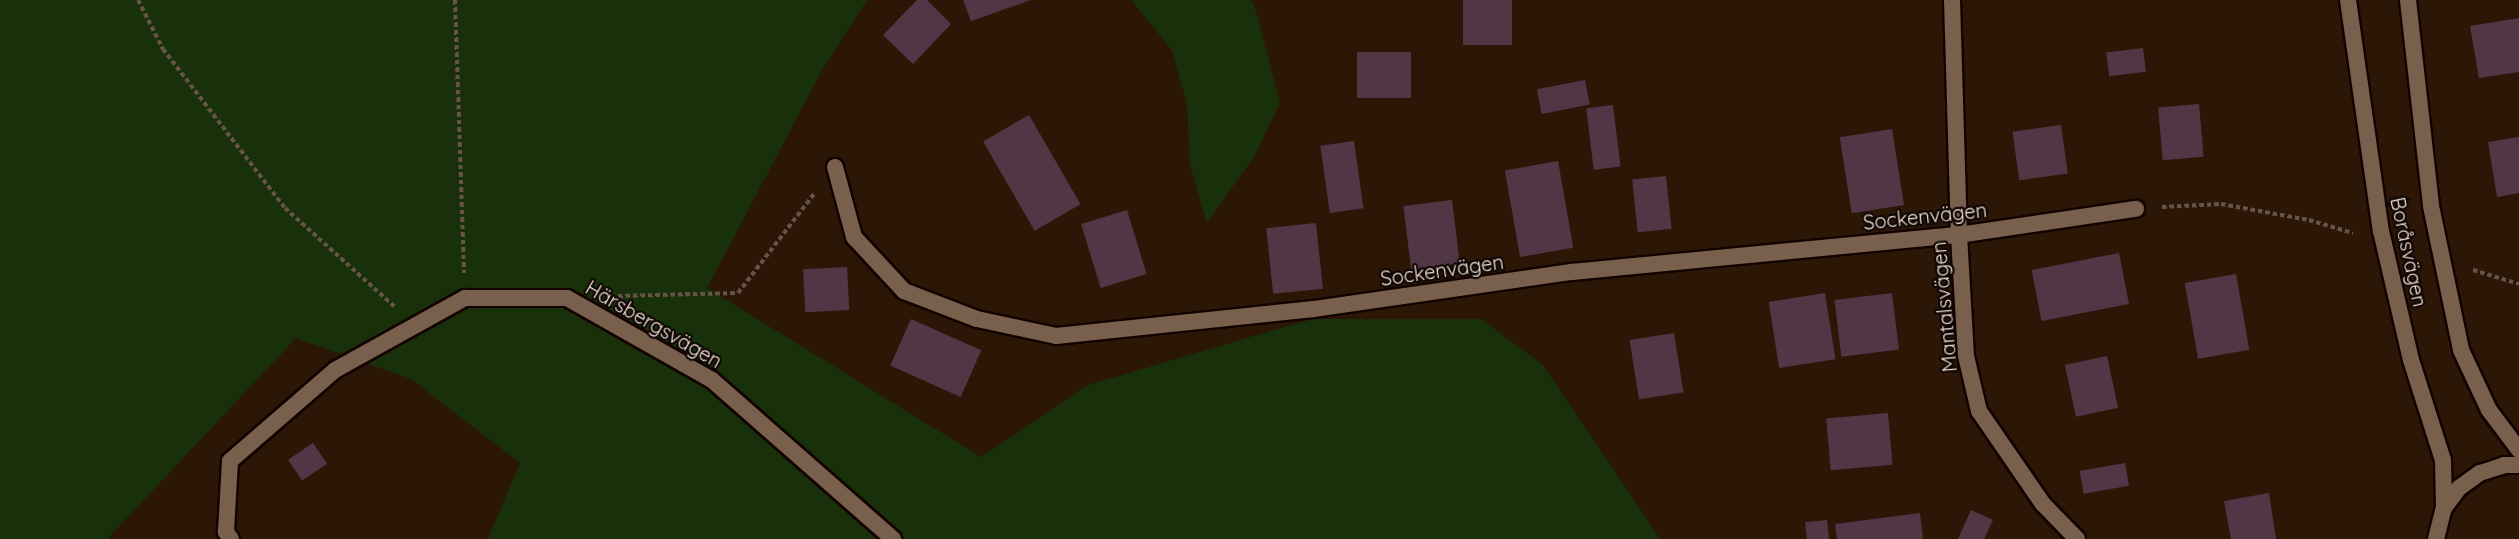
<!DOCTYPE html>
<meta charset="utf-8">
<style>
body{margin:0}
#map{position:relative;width:2519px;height:539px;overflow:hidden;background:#2c1707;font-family:Quicksand,sans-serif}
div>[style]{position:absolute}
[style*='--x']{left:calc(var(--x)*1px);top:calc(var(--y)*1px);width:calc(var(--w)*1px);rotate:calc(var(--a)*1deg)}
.green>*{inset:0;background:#18310a}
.building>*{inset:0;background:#513746;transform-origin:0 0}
.path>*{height:4px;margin-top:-2px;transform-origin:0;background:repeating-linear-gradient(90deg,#685446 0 4.5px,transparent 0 7.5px)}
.roads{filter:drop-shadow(2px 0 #130300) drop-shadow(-2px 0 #130300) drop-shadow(0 2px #130300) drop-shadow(0 -2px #130300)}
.minor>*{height:16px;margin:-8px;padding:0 8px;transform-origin:8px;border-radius:8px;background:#79604d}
.secondary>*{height:16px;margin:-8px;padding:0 8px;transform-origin:8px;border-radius:8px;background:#79604d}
span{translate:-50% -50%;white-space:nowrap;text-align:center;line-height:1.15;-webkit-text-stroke:4.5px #0e0502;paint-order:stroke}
.street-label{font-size:20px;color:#f0e1d7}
</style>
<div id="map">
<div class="green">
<div style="clip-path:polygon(0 0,867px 0,821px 72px,707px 288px,981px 457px,1088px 385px,1312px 319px,1481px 319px,1543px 365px,1660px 539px,488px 539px,520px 463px,411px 379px,296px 338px,110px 536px,110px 539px,0 539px)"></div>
<div style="clip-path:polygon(1131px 0,1250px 0,1254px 4px,1280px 103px,1255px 155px,1207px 223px,1190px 165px,1187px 104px,1172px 50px)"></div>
</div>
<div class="building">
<div style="clip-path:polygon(917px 0,927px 0,951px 24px,913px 64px,883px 35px)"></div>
<div style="clip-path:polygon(963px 0,1031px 0,971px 21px)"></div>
<div style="left:1463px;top:0;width:49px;height:45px"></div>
<div style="clip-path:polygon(2519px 18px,2519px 72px,2479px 78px,2470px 26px)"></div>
<div style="left:2143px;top:48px;width:24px;height:37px;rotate:83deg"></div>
<div style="left:1357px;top:52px;width:54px;height:46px"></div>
<div style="left:1585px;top:80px;width:25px;height:49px;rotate:79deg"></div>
<div style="left:2199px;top:104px;width:53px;height:41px;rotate:85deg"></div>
<div style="left:1613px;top:105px;width:62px;height:27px;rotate:83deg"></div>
<div style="left:1029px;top:115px;width:103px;height:53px;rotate:60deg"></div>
<div style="left:2061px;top:125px;width:49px;height:49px;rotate:82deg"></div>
<div style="left:1892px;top:129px;width:77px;height:53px;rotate:81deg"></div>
<div style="clip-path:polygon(2519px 137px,2519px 193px,2497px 197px,2488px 142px)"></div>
<div style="left:1354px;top:141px;width:68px;height:34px;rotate:82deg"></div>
<div style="left:1558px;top:161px;width:88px;height:54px;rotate:80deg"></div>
<div style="left:1666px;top:176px;width:53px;height:34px;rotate:84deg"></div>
<div style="left:1452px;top:200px;width:64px;height:49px;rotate:83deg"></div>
<div style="left:1127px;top:210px;width:67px;height:48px;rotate:73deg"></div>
<div style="left:1316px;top:223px;width:66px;height:50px;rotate:84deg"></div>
<div style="left:2119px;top:253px;width:52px;height:89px;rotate:79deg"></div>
<div style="left:847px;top:267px;width:43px;height:44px;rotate:87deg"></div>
<div style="left:2236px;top:274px;width:77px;height:52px;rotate:80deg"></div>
<div style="left:1825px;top:293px;width:67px;height:57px;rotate:81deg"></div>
<div style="left:1892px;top:293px;width:57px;height:58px;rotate:83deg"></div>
<div style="left:911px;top:319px;width:77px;height:51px;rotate:24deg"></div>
<div style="left:1674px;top:333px;width:60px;height:45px;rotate:81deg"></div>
<div style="left:2107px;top:356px;width:53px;height:43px;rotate:78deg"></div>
<div style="left:1888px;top:413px;width:52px;height:62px;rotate:85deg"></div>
<div style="left:313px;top:443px;width:25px;height:30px;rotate:56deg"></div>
<div style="left:2125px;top:463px;width:23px;height:46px;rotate:80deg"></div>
<div style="clip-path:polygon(2269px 493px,2276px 539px,2231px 539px,2224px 501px)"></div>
<div style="clip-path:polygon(1971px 510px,1993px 520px,1984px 539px,1958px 539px)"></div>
<div style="clip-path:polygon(1920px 513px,1923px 539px,1837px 539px,1835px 524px)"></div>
<div style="left:1827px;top:520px;width:19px;height:22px;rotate:84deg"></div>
</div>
<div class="path">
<div style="--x:138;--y:0;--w:55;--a:63"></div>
<div style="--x:163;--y:49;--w:200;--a:52.5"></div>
<div style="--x:285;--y:208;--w:148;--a:42"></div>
<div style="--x:455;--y:0;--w:273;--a:88.1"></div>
<div style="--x:2162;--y:207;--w:59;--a:-2.9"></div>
<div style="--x:2221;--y:204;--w:89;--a:10.3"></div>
<div style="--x:2309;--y:220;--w:46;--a:16.5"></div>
<div style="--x:2473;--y:270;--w:48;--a:16.9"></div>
<div style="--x:618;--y:296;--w:120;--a:-1.4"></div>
<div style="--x:738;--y:293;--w:125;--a:-52.5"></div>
</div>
<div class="roads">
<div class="minor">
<div style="--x:1952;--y:0;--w:235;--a:88.3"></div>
<div style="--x:1959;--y:235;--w:121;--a:86.7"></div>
<div style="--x:1966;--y:356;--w:57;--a:76.7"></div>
<div style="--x:1979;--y:411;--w:113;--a:55.5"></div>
<div style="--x:2043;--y:504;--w:49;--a:45.8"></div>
<div style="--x:835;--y:167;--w:73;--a:74.8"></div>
<div style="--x:854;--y:237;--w:74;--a:47.2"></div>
<div style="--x:904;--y:291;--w:78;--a:21"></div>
<div style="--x:977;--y:319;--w:81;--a:12.1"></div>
<div style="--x:1056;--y:336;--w:259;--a:-6"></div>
<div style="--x:1314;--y:309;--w:261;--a:-8.2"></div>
<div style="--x:1572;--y:272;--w:389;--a:-5.5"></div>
<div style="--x:1959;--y:235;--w:179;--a:-8.4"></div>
<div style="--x:231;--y:539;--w:9;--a:-126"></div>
<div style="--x:226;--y:532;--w:71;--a:-86.8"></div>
<div style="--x:230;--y:461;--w:139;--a:-40.9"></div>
<div style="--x:335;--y:370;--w:149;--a:-29"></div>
<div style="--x:465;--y:298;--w:102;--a:0"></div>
<div style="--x:567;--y:298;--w:167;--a:29.5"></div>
<div style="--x:712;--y:380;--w:241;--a:41.3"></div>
</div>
<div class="secondary">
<div style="--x:2348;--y:0;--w:233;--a:81.9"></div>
<div style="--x:2381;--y:231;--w:132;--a:76.9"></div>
<div style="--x:2411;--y:360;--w:105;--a:72.3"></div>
<div style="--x:2443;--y:460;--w:48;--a:88.8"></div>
<div style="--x:2408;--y:0;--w:207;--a:83.6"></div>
<div style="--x:2431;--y:206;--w:147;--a:78.2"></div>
<div style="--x:2461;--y:350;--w:66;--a:65"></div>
<div style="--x:2489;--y:410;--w:50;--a:53.1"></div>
<div style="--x:2436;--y:539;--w:32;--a:-76"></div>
<div style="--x:2444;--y:508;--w:25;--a:-53"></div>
<div style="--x:2459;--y:488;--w:26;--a:-36"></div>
<div style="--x:2480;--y:473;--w:25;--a:-18"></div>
<div style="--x:2504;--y:465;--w:15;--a:0"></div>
</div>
</div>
<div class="street-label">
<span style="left:1925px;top:216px;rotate:-6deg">Sockenvägen</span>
<span style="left:2409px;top:252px;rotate:78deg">Boråsvägen</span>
<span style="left:1442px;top:270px;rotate:-8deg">Sockenvägen</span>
<span style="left:1944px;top:307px;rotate:-95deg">Mantalsvägen</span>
<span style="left:654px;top:324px;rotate:30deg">Härsbergsvägen</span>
</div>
</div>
